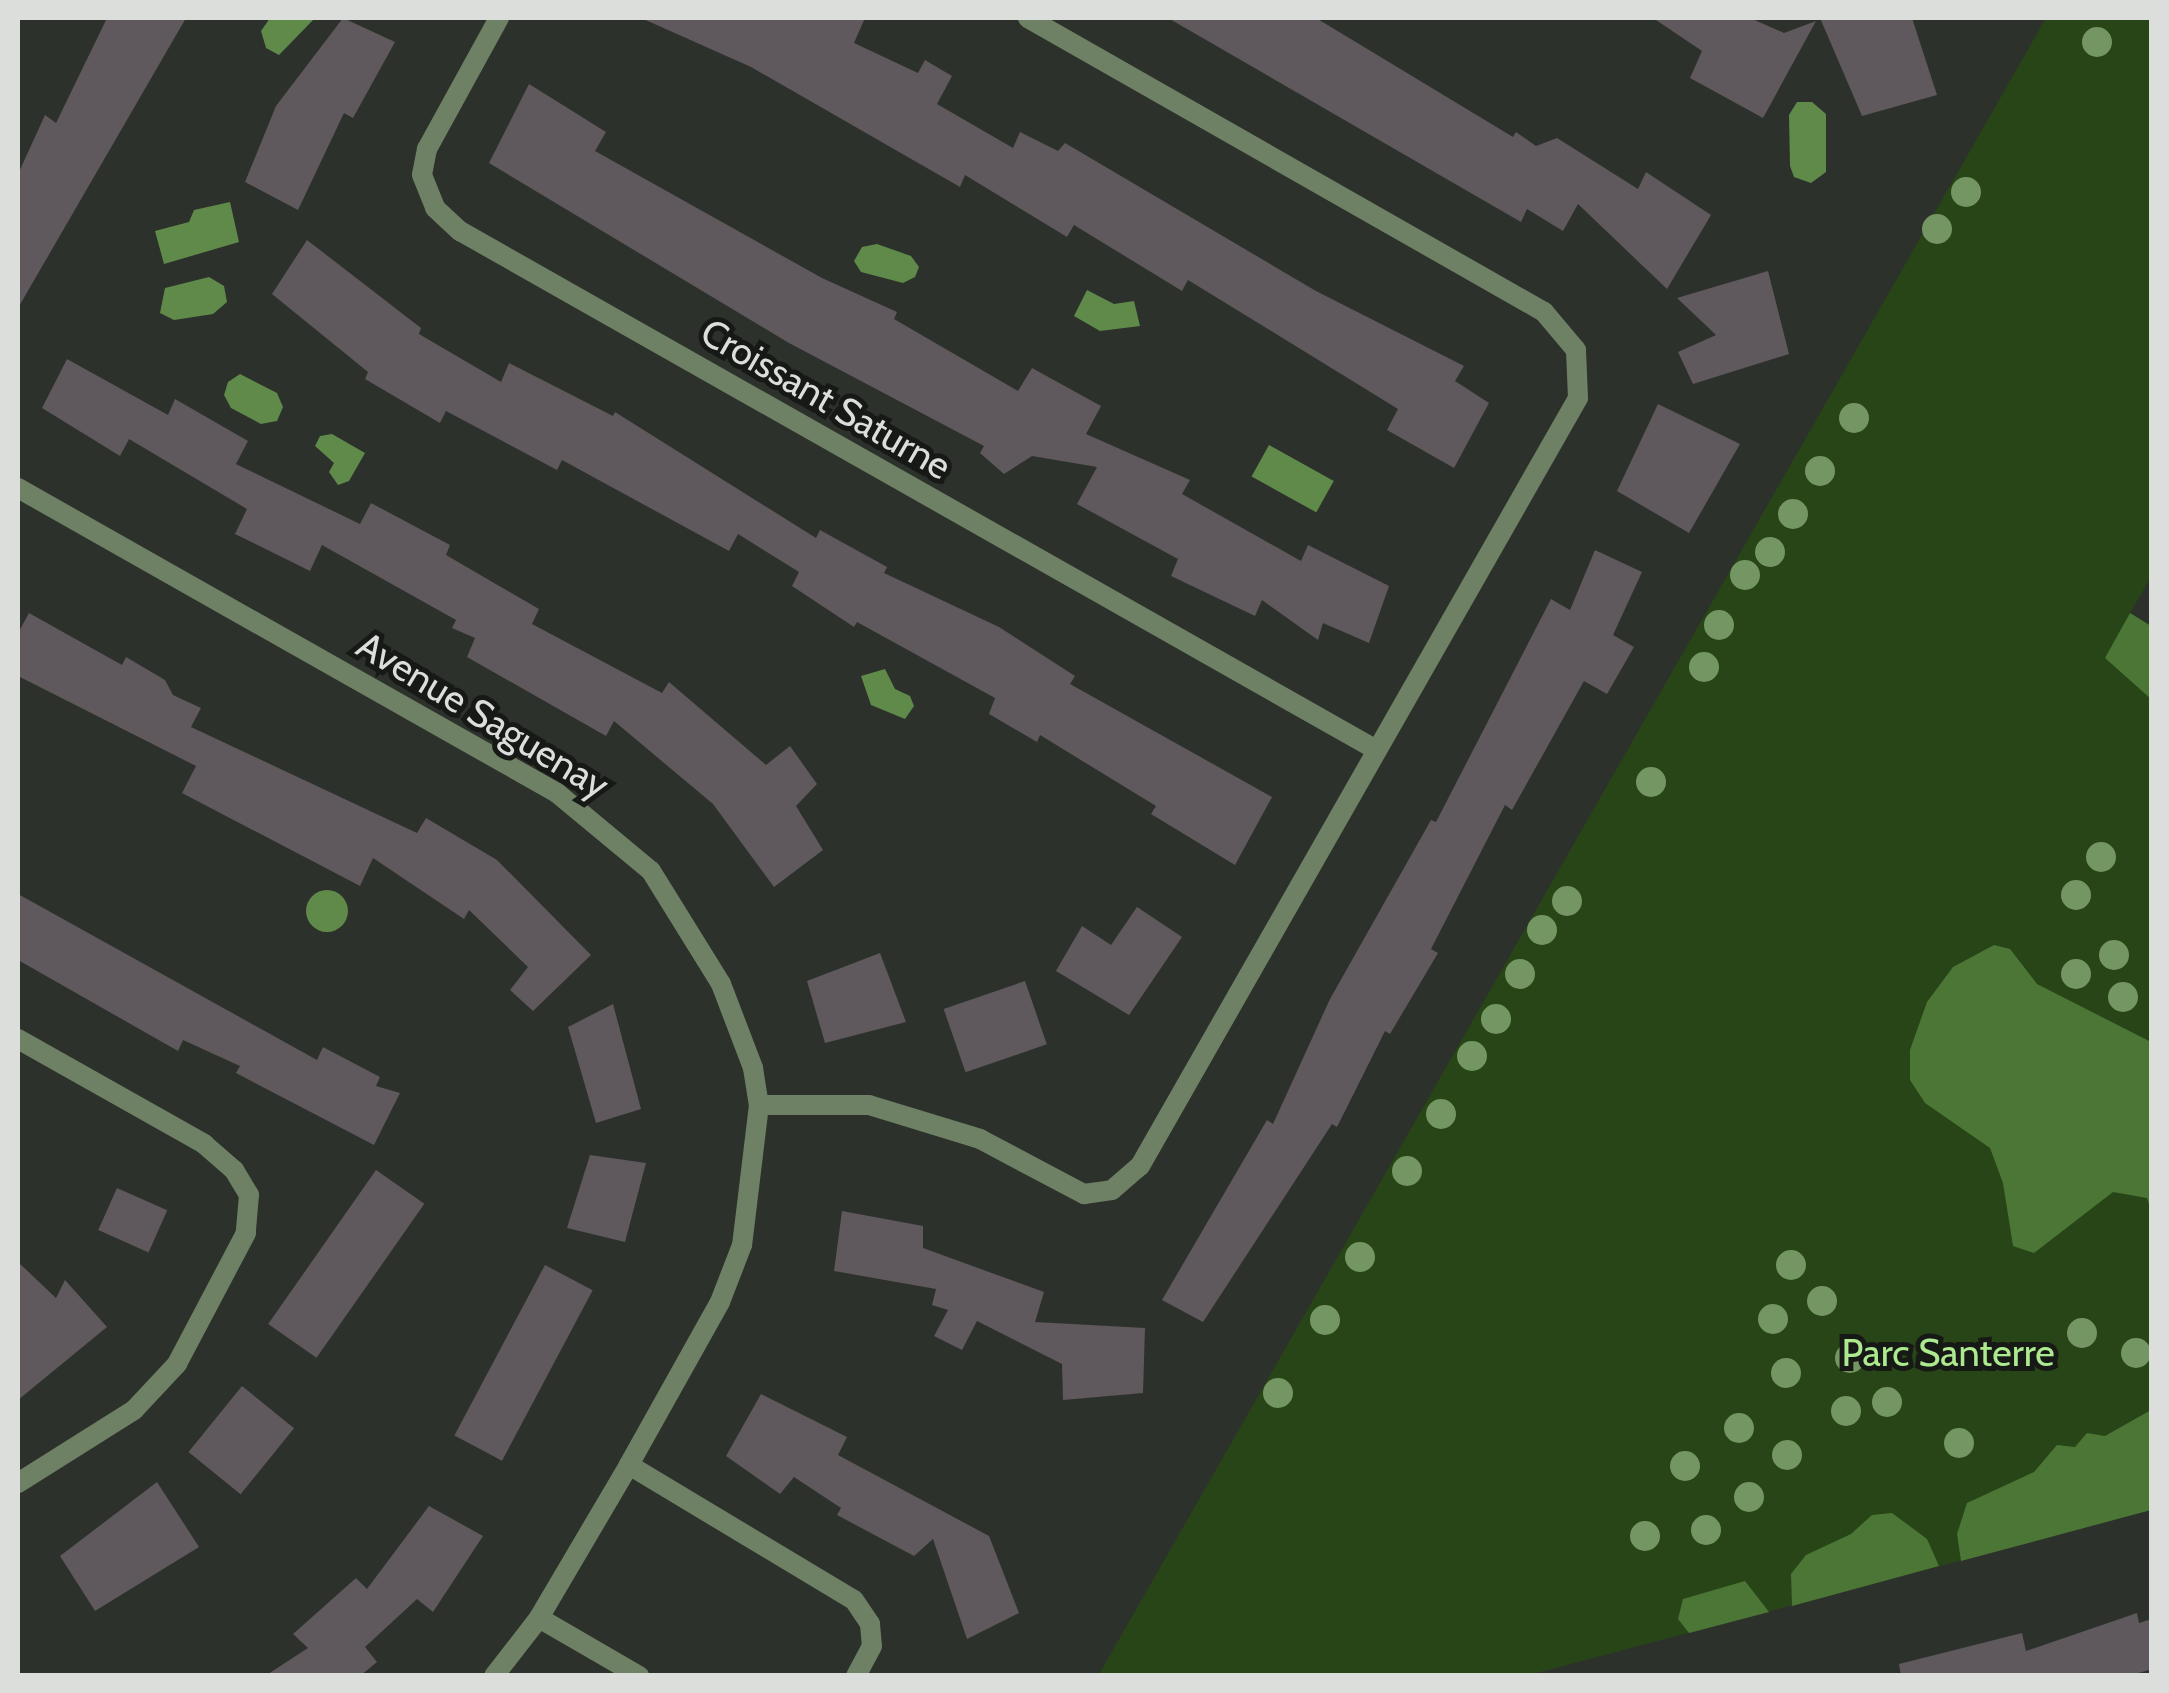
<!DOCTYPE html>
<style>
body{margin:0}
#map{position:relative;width:2169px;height:1693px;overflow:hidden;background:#2d312b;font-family:Cabin,sans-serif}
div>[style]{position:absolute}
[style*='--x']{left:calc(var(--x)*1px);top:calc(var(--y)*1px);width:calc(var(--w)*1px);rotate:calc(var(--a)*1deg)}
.green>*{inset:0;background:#284517}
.forest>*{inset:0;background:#4c7636}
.water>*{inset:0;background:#5f8a4a;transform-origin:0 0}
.round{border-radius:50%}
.building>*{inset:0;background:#5f585c;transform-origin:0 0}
.minor>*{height:20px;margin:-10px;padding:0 10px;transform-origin:10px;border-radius:10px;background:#6e8165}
.trees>*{width:30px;height:30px;margin:-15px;border-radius:50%;background:#739662}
span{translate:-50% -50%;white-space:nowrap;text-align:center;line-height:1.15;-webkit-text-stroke:10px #171916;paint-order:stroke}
.street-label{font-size:38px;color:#dbdeda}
.park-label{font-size:38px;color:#ade98f}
.frame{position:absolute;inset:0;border:20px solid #dbdeda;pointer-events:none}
</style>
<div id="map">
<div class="green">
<div style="clip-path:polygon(2046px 18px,2151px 18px,2152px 575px,2130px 613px,2152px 626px,2151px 1510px,1529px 1675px,1098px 1676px)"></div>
</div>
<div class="forest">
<div style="clip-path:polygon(2130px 613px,2151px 626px,2151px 699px,2105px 658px)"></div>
<div style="clip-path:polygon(1994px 945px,2010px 949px,2037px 984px,2151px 1042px,2151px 1210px,2147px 1198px,2113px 1192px,2034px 1253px,2013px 1246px,2003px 1183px,1990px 1148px,1925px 1103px,1910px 1080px,1910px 1050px,1927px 1002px,1953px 967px)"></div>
<div style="clip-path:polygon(2151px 1410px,2151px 1510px,1961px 1561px,1957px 1534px,1967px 1503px,2034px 1472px,2057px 1445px,2075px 1447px,2087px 1433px,2105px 1436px)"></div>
<div style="clip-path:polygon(1892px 1513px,1927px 1539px,1939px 1566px,1792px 1606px,1791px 1574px,1806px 1555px,1851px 1534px,1872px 1515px)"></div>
<div style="clip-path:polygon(1745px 1581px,1769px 1612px,1689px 1633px,1678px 1619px,1683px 1599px)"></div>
</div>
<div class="water">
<div style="clip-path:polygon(270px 18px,315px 18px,279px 55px,266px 48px,261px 31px)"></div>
<div style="clip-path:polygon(1797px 102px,1812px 102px,1826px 114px,1826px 172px,1811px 183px,1794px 177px,1790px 166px,1789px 115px)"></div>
<div style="clip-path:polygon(230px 202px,239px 242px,164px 264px,155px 231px,189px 222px,194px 210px)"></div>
<div style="clip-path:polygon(877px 244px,911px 256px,919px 267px,915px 277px,903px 283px,861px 272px,854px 261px,862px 247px)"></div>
<div style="clip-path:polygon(209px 277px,224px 286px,227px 302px,213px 314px,174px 320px,160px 313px,165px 288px)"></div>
<div style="clip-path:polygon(1087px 290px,1114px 304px,1134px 301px,1140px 326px,1100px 331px,1074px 316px)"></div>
<div style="clip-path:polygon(240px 374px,277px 393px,283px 407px,277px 421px,261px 424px,231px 408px,224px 395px,228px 382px)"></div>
<div style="clip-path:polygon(332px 434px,365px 453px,349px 481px,338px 485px,329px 472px,334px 463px,315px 446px,320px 436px)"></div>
<div style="left:1269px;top:445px;width:74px;height:36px;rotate:29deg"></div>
<div style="clip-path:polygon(885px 669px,895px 689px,910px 696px,914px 706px,905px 719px,871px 705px,861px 676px)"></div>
<div class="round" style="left:306px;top:890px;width:42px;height:42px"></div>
</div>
<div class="building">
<div style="clip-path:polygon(107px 18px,186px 18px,18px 308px,18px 174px,45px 115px,56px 123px)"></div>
<div style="clip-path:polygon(343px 18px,395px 42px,353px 118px,344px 113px,298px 210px,245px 182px,276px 106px)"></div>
<div style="clip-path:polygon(641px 18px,865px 18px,854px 43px,918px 73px,925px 60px,952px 76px,937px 104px,1013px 148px,1020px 132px,1058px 151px,1065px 143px,1316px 291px,1464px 366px,1455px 381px,1489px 403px,1454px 468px,1387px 430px,1398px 409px,1188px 280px,1182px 291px,1074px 225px,1067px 237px,965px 175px,960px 187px,751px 67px)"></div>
<div style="clip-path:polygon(1168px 18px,1316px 18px,1513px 137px,1516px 132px,1536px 146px,1557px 138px,1638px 189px,1646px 172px,1711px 215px,1667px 289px,1578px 204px,1563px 231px,1527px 209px,1521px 222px)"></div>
<div style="clip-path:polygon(1653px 18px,1750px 18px,1784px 33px,1816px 21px,1763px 118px,1690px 78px,1702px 51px)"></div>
<div style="clip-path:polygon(1820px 18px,1912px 18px,1937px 95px,1862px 116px)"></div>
<div style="clip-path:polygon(529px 84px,606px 132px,595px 151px,822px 278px,897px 312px,894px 319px,1018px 391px,1032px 368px,1101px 406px,1086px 434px,1190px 480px,1182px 494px,1301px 561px,1308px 545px,1389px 586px,1369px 643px,1323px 623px,1318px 640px,1262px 600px,1255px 616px,1171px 576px,1178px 559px,1077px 504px,1097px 467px,1032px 456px,1004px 474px,980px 453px,984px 446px,789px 343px,489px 163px)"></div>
<div style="clip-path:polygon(307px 240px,421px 328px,419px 334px,501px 382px,509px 363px,613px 416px,615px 412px,816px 538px,820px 530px,887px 567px,884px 573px,999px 627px,1075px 676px,1070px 684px,1272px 797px,1235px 865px,1151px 814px,1156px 806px,1040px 735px,1037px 742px,989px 714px,995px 698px,857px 622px,854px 627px,792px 586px,799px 572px,738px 534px,729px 551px,562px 460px,557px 470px,446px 411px,440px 423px,365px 379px,368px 372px,272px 294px)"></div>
<div style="clip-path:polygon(1768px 271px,1789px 354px,1693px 384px,1678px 352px,1716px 335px,1677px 298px)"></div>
<div style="clip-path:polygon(67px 359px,168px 415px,175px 399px,248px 441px,236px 464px,360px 524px,371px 503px,450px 545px,446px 555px,539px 609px,532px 624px,662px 693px,669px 682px,766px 765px,790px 746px,817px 784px,796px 806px,823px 850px,774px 887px,713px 804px,614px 721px,606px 736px,467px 657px,475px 638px,452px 628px,456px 620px,322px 545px,310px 571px,235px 534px,247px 509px,129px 439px,120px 456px,42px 408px)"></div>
<div style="clip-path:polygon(1658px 404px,1740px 444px,1689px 533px,1617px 491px)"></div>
<div style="clip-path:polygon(1595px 550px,1642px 572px,1613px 635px,1634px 647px,1607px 694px,1584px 681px,1512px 810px,1505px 805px,1431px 949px,1438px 953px,1390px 1034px,1385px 1031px,1337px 1127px,1332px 1124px,1203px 1322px,1162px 1300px,1267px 1120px,1273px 1124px,1330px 999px,1431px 820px,1436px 822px,1551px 599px,1570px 610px)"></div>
<div style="clip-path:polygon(29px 613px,122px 665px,126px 657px,165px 680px,173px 695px,201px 708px,191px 727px,417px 833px,426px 818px,497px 860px,591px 955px,533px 1011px,510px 990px,528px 967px,469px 910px,464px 919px,373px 858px,360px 886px,182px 793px,196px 766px,18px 676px,18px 633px)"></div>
<div style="clip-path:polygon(18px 894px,317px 1060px,323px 1047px,380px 1077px,376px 1086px,400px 1093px,374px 1145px,236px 1073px,240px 1066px,183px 1040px,178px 1051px,18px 960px)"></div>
<div style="clip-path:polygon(1137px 907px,1182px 937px,1129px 1015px,1056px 971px,1082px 926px,1111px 945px)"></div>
<div style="clip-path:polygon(880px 953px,906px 1022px,825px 1043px,807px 981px)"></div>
<div style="left:1025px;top:981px;width:67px;height:86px;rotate:71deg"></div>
<div style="clip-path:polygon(613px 1004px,641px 1109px,596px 1123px,568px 1027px)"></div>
<div style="clip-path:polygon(590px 1155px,646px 1163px,625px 1242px,567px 1228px)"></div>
<div style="left:376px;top:1170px;width:59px;height:188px;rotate:35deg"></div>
<div style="left:117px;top:1188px;width:55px;height:46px;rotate:24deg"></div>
<div style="clip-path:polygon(842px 1211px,923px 1226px,923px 1248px,1044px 1292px,1035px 1322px,1145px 1328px,1143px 1393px,1063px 1400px,1062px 1364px,977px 1321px,962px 1350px,934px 1336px,948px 1310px,932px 1305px,936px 1289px,834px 1271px)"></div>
<div style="clip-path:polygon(18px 1262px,56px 1298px,65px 1280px,107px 1327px,18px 1400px)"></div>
<div style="left:545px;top:1265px;width:54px;height:193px;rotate:28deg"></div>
<div style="left:242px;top:1386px;width:67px;height:85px;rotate:39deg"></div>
<div style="clip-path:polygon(761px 1394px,847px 1437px,838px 1455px,989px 1536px,1019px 1613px,967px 1639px,933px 1539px,914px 1556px,837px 1515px,841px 1508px,794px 1477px,780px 1494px,726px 1456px)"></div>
<div style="clip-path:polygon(157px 1482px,199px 1547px,95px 1611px,60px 1556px)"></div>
<div style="clip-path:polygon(429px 1506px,483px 1536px,433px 1612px,417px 1599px,365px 1647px,377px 1662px,360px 1676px,265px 1676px,308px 1648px,293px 1634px,356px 1578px,367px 1589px)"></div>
<div style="clip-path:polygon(2137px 1613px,2139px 1623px,2152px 1619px,2152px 1669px,2129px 1676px,1901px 1676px,1899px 1664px,2022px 1633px,2026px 1651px)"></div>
</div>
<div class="minor">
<div style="--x:499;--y:18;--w:149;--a:118.8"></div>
<div style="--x:427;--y:149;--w:26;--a:101"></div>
<div style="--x:422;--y:175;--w:35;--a:68"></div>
<div style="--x:435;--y:208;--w:34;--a:43"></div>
<div style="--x:460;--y:231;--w:1049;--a:29.52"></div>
<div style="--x:18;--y:488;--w:619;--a:29.5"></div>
<div style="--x:557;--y:793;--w:122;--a:39.7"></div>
<div style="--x:651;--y:871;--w:133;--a:58.2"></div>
<div style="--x:721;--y:984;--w:90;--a:69.1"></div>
<div style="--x:753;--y:1068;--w:37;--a:81"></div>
<div style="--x:759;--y:1105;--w:141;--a:96.9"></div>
<div style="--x:742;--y:1245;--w:61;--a:111.1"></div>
<div style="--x:720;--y:1302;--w:187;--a:119.2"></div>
<div style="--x:629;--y:1465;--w:178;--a:120.5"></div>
<div style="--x:539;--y:1618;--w:73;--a:127.8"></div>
<div style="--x:18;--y:1039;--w:214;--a:29.4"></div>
<div style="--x:204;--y:1144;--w:40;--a:41"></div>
<div style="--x:234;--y:1170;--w:29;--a:59"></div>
<div style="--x:249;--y:1195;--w:38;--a:95"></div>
<div style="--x:246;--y:1233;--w:148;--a:117.8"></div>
<div style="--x:177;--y:1364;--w:63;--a:133.1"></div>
<div style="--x:134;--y:1410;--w:137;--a:147.8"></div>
<div style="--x:759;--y:1105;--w:110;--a:0"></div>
<div style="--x:869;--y:1105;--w:116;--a:17"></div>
<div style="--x:980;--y:1139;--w:118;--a:27.9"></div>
<div style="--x:1084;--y:1194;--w:28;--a:-8"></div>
<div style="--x:1112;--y:1190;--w:37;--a:-41"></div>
<div style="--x:1140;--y:1166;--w:884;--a:-60.3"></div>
<div style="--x:1578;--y:398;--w:48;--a:-92.4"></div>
<div style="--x:1576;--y:350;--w:50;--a:-130.1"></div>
<div style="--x:1544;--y:312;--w:594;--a:-150.33"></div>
<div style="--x:629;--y:1465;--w:262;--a:31"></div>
<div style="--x:854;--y:1600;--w:29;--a:56"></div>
<div style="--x:870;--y:1624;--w:22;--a:85"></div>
<div style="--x:872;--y:1646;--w:34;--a:118"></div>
<div style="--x:539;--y:1618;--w:116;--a:30.1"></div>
</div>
<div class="trees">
<div style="left:2097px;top:42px"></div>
<div style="left:1966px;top:192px"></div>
<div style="left:1937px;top:229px"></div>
<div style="left:1854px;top:418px"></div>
<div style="left:1820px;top:471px"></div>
<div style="left:1793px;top:514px"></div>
<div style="left:1770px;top:552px"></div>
<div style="left:1745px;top:575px"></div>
<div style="left:1719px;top:625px"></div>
<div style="left:1704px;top:667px"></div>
<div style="left:1651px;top:782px"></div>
<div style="left:2101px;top:857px"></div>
<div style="left:2076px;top:895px"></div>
<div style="left:1567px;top:901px"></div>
<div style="left:1542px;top:930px"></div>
<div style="left:2114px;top:955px"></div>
<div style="left:1520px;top:974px"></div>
<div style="left:2076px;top:974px"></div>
<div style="left:2123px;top:997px"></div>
<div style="left:1496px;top:1019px"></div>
<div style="left:1472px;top:1056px"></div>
<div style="left:1441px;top:1114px"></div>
<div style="left:1407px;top:1171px"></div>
<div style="left:1360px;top:1257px"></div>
<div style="left:1791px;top:1265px"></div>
<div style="left:1822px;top:1301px"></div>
<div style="left:1773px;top:1319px"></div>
<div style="left:1325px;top:1320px"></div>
<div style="left:2082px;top:1333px"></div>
<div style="left:2136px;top:1353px"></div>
<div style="left:1850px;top:1358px"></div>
<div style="left:1786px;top:1373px"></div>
<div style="left:1278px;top:1393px"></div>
<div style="left:1887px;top:1402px"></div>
<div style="left:1846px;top:1411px"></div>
<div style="left:1739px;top:1428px"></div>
<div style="left:1959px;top:1443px"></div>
<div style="left:1787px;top:1455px"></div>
<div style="left:1685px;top:1466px"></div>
<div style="left:1749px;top:1497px"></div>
<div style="left:1706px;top:1530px"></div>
<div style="left:1645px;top:1536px"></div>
</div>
<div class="street-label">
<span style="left:826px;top:399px;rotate:30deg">Croissant Saturne</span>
<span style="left:483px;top:715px;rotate:31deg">Avenue Saguenay</span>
</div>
<div class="park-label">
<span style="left:1948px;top:1353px">Parc Santerre</span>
</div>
<div class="frame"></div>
</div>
